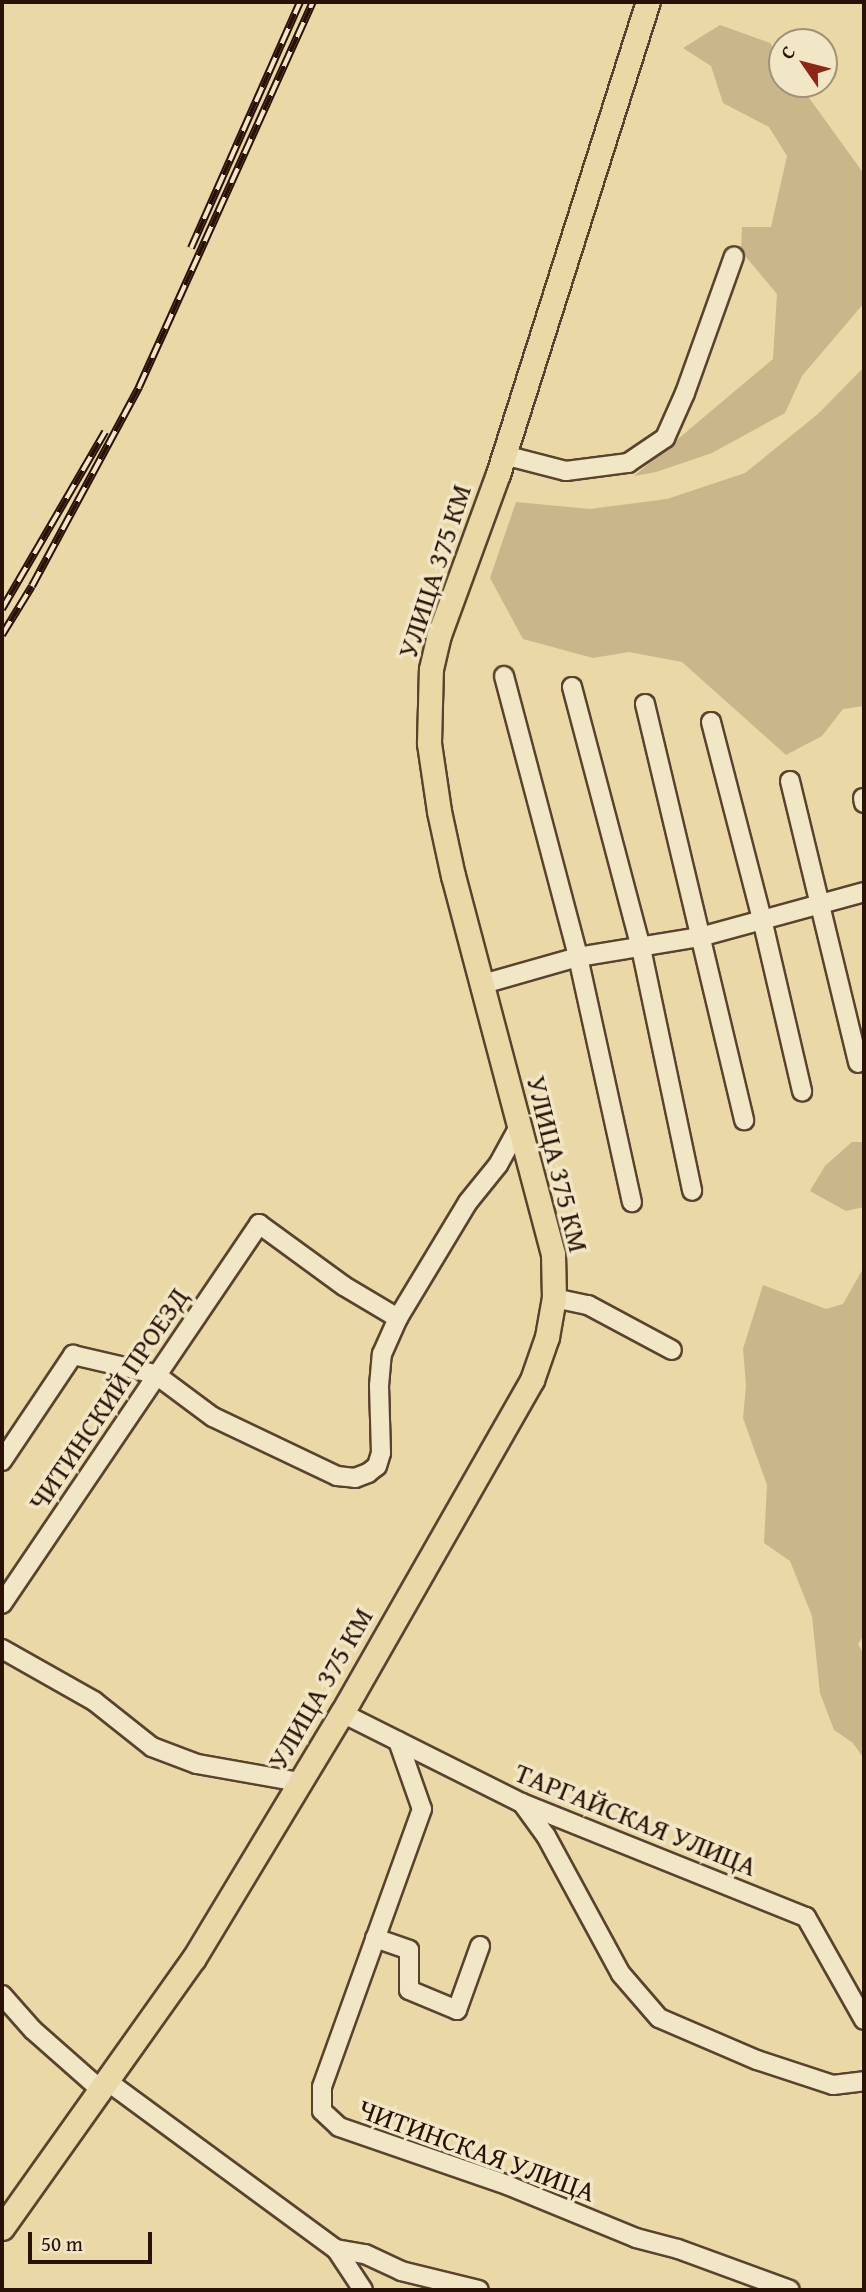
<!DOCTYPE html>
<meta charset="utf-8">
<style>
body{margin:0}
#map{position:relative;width:866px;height:2292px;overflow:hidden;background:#ead8a6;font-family:"Gentium Book Plus",serif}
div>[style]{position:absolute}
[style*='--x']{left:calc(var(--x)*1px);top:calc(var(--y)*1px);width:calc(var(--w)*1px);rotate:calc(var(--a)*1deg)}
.green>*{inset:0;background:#c9b68b}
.roads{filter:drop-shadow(2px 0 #59432e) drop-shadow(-2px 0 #59432e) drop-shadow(0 2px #59432e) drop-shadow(0 -2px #59432e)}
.minor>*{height:18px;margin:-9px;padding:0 9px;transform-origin:9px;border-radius:9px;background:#f1e6c5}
.major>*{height:23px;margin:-11.5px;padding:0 11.5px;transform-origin:11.5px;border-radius:11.5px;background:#ead8a6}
.rail>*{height:8px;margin-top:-4px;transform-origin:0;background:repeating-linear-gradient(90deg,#f1e6c5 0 16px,#291106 0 32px);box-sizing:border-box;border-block:2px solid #291106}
span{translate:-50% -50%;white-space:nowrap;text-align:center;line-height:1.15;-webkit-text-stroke:7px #f1e6c5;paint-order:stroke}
.street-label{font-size:28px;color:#291106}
.frame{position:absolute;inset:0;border:4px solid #291106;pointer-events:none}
.north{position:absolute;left:768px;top:28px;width:70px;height:70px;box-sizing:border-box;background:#f1e6c5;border:2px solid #a19179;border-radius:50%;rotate:305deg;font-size:19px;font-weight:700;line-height:28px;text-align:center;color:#291106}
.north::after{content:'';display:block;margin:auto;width:24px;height:32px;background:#8f2418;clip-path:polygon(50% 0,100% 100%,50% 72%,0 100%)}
.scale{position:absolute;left:28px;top:2232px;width:124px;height:32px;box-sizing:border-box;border:4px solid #291106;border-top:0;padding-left:9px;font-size:21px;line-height:24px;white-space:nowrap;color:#291106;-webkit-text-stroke:5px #f1e6c5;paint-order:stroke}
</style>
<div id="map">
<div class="green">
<div style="clip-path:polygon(720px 25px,770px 43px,782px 60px,782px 84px,799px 84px,864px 174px,864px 303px,802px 376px,785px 413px,712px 453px,656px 472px,634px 476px,773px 359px,777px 294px,741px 251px,742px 227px,771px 227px,787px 156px,769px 127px,723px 103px,711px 66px,683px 48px)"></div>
<div style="clip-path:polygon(864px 367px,864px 706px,843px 709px,822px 736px,786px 755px,682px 662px,629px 652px,593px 658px,523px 639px,490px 578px,516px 502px,590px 509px,667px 499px,745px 473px,818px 414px)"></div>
<div style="clip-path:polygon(852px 1142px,864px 1142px,864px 1207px,846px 1211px,810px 1191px,825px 1166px)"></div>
<div style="clip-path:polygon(864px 1267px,864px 1635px,858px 1644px,864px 1655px,864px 1759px,853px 1743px,834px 1730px,820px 1693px,812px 1616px,790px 1561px,764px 1543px,767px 1485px,743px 1418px,746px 1386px,743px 1349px,763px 1285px,826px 1309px,843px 1304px)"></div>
</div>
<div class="roads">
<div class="minor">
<div style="--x:504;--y:455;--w:64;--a:14.5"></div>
<div style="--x:566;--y:471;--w:63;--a:-7.4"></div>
<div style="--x:628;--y:463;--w:45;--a:-34"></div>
<div style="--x:665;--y:438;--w:49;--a:-66"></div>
<div style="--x:685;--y:393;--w:145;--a:-70.3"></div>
<div style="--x:504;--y:676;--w:291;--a:75.2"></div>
<div style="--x:578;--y:957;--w:251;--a:77.6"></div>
<div style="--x:572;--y:687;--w:270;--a:75.2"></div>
<div style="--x:641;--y:948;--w:248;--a:78.1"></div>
<div style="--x:645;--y:704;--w:428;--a:76.6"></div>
<div style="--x:711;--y:722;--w:203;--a:75.5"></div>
<div style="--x:762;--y:919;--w:177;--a:76.9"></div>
<div style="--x:790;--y:781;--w:290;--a:76.4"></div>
<div style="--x:863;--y:798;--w:5;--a:79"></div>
<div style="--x:483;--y:984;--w:99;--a:-15.9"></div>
<div style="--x:578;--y:957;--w:124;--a:-9.3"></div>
<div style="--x:700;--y:937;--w:170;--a:-15.3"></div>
<div style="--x:554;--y:1298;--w:35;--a:12"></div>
<div style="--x:588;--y:1305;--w:95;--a:28.2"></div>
<div style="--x:2;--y:1461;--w:128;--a:-56.2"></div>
<div style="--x:73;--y:1355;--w:84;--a:13"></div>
<div style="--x:155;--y:1374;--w:72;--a:36.6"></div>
<div style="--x:213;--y:1417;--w:137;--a:25.4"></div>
<div style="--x:337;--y:1476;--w:18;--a:6"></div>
<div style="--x:355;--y:1478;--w:14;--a:-21"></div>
<div style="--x:368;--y:1473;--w:11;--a:-38"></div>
<div style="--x:377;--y:1466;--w:14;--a:-73"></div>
<div style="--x:381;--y:1453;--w:67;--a:-91.7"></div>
<div style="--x:379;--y:1386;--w:32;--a:-85"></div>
<div style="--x:382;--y:1354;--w:39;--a:-66"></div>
<div style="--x:2;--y:1604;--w:459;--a:-55.9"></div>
<div style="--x:259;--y:1224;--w:105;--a:36.1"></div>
<div style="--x:344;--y:1286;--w:63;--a:30.7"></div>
<div style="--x:398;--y:1318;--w:135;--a:-58.9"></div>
<div style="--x:468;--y:1202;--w:48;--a:-51"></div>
<div style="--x:498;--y:1165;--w:46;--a:-61.2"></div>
<div style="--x:2;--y:1649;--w:106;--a:29.5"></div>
<div style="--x:94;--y:1701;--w:74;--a:38.4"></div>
<div style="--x:152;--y:1747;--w:48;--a:20.7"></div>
<div style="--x:197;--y:1764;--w:104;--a:10"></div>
<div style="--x:342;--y:1713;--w:201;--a:26.6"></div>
<div style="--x:522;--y:1803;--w:306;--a:21.9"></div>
<div style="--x:806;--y:1917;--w:118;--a:60.6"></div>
<div style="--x:398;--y:1741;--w:72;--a:70.6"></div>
<div style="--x:422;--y:1809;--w:295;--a:109.8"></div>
<div style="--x:322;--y:2087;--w:24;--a:90"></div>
<div style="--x:322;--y:2111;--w:23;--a:43"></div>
<div style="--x:339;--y:2127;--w:178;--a:19"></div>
<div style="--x:507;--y:2185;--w:139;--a:22.3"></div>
<div style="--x:636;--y:2238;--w:43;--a:14.7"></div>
<div style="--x:678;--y:2249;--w:119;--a:20.1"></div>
<div style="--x:522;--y:1803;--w:41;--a:54"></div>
<div style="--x:546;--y:1836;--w:157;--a:61.5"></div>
<div style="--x:621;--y:1974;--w:58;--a:49.2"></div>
<div style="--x:659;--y:2018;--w:107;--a:23.2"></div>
<div style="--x:757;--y:2060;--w:80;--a:18.2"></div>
<div style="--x:833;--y:2085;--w:31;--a:-7"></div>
<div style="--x:375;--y:1938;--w:36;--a:19"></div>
<div style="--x:409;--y:1950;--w:40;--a:90"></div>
<div style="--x:409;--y:1990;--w:52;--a:22.6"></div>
<div style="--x:457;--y:2010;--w:68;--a:-70.2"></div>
<div style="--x:2;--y:1995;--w:47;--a:48.5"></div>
<div style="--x:33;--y:2030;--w:91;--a:41.4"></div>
<div style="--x:107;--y:2081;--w:284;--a:36.3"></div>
<div style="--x:336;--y:2249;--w:49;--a:56.6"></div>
<div style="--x:336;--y:2249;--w:29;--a:10"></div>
<div style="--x:365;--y:2254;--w:40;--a:25"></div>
<div style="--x:401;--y:2271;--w:80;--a:13.7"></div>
</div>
<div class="major">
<div style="--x:2;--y:2228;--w:331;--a:-54.6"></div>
<div style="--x:194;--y:1958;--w:286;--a:-58.9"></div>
<div style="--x:342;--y:1713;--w:383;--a:-60.3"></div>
<div style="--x:532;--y:1380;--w:46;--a:-70.8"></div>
<div style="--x:547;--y:1337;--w:40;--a:-80"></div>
<div style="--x:554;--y:1298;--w:44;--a:-91.3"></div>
<div style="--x:553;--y:1254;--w:391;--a:-104.8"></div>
<div style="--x:453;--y:876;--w:66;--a:-102.2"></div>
<div style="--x:439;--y:811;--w:69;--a:-98.4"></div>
<div style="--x:429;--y:743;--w:74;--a:-88.5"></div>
<div style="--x:431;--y:669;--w:35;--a:-77"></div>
<div style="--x:439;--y:635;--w:171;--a:-69.9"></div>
<div style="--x:498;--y:474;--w:495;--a:-72.4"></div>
</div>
</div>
<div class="rail">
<div style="--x:191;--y:248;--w:269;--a:-66.1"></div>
<div style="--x:2;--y:609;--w:205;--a:-59.8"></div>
<div style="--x:2;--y:635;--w:57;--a:-58.5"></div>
<div style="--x:32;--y:586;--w:226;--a:-61.7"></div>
<div style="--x:139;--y:387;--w:422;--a:-65.7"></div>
</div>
<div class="street-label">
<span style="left:434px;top:571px;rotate:-72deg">УЛИЦА 375 КМ</span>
<span style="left:558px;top:1164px;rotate:76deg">УЛИЦА 375 КМ</span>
<span style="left:108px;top:1399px;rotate:-56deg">ЧИТИНСКИЙ ПРОЕЗД</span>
<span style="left:320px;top:1688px;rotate:-60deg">УЛИЦА 375 КМ</span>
<span style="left:636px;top:1819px;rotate:22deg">ТАРГАЙСКАЯ УЛИЦА</span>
<span style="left:477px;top:2150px;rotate:20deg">ЧИТИНСКАЯ УЛИЦА</span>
</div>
<div class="frame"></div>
<div class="north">С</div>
<div class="scale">50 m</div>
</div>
